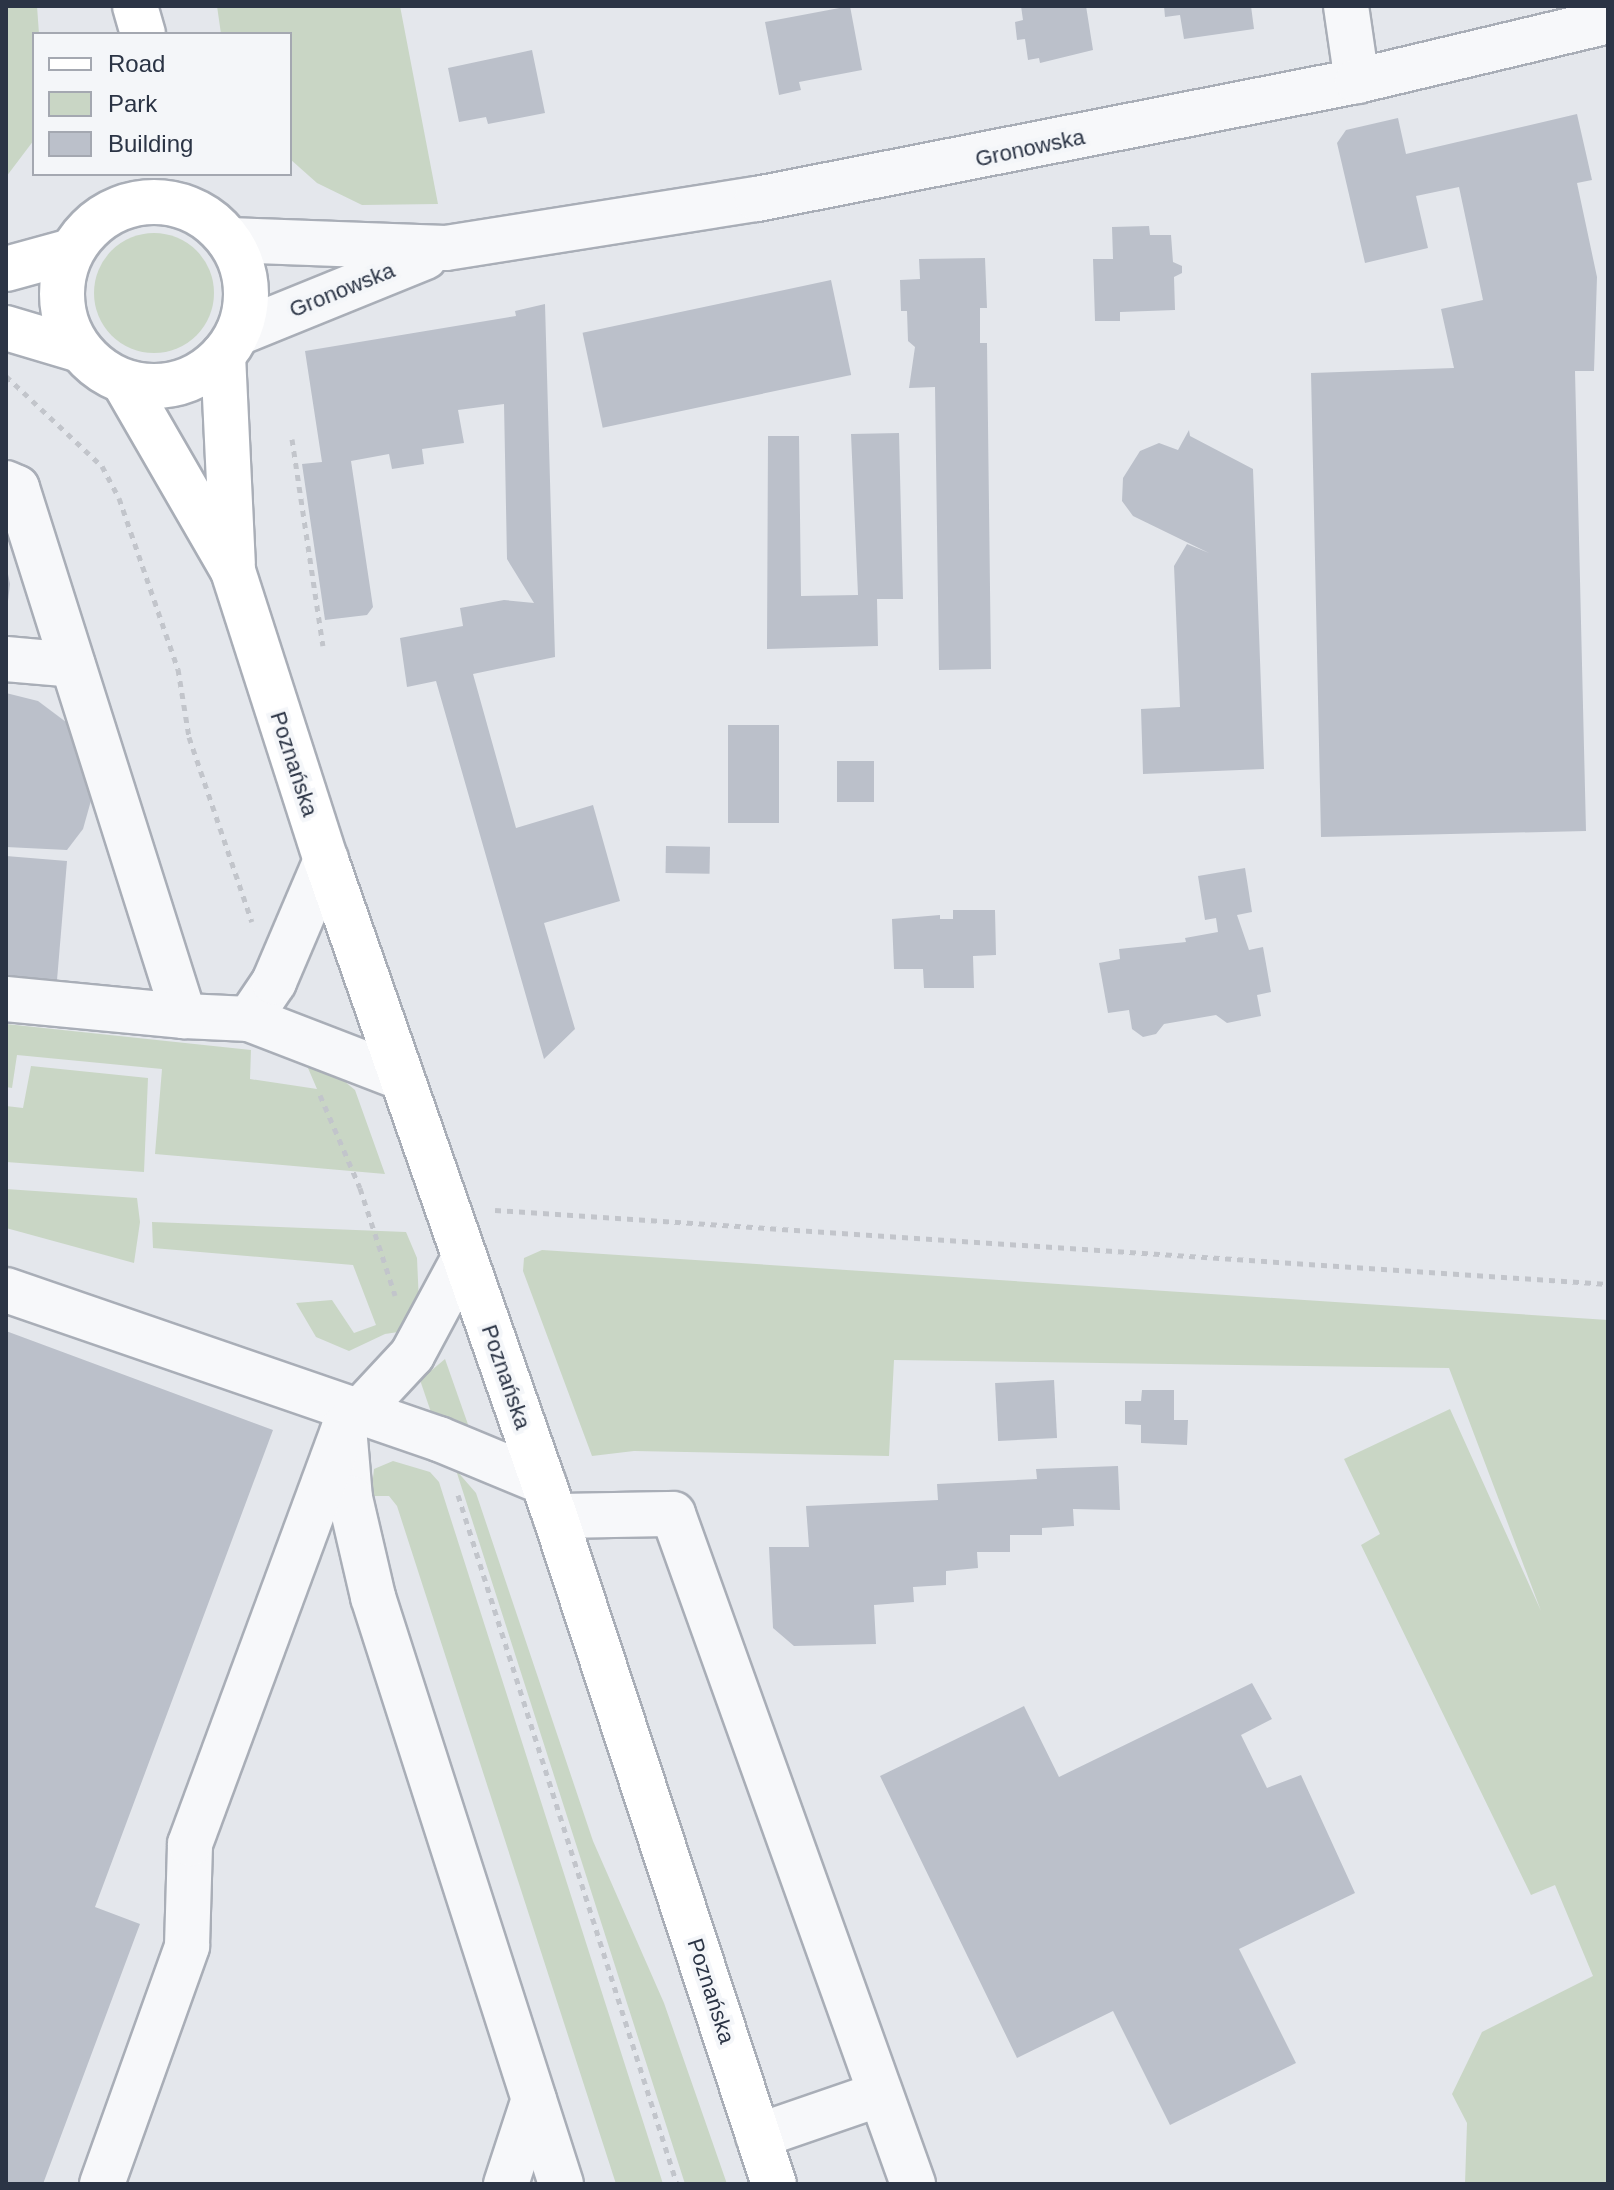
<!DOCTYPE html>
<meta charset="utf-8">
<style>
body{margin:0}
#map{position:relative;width:1614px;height:2190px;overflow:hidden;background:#e4e7ec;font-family:Helvetica,sans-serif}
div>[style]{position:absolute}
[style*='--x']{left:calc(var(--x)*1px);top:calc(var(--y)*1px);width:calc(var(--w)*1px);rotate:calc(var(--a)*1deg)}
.green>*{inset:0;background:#c9d6c5}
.round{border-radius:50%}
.building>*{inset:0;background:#bbc0ca;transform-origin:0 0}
.path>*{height:5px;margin-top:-2.5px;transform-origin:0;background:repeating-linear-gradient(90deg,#c2c5cb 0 6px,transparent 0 12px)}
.roads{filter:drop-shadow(2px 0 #a9aeb7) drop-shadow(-2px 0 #a9aeb7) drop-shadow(0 2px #a9aeb7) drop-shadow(0 -2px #a9aeb7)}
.minor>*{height:44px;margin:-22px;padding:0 22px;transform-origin:22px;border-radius:22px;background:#f7f8fa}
.major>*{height:44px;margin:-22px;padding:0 22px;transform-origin:22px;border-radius:22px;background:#fff}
.major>.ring{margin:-22px;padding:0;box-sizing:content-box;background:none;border:44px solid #fff;border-radius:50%}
span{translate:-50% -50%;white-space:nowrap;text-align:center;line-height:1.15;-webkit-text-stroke:8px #f4f6f9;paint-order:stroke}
.street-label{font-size:22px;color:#2b3445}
.frame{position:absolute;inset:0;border:8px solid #2b3445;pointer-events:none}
.legend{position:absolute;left:32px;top:32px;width:260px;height:144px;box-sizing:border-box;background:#f4f6f9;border:2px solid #a4a8b1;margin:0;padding:10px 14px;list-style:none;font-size:24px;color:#2b3445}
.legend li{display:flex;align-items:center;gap:16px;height:40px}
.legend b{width:40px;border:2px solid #a4a8b1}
</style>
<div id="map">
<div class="green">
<div style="clip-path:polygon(6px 6px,37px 6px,39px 34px,34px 34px,34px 140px,6px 177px)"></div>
<div style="clip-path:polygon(217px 6px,400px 6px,438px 204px,362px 205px,317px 183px,290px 159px,290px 34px,221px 34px)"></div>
<div class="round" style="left:94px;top:233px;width:120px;height:120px"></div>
<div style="clip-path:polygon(6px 1024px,251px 1050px,250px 1079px,317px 1089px,305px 1061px,327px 1067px,355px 1090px,385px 1174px,155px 1154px,162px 1069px,17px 1055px,12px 1088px,6px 1087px)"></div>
<div style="clip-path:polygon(31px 1066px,148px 1078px,144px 1172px,6px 1162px,6px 1106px,23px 1108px)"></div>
<div style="clip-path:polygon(6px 1189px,137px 1198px,140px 1222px,134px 1263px,6px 1228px)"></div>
<div style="clip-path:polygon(152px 1222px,406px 1232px,417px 1258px,419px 1303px,405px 1331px,385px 1334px,349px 1351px,316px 1337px,296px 1303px,332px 1300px,354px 1333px,376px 1325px,353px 1265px,153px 1248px)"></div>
<div style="clip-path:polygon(542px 1250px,1608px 1320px,1608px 2184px,1465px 2184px,1467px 2123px,1452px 2094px,1482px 2032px,1593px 1976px,1555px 1885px,1531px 1895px,1361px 1545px,1380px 1534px,1344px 1459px,1450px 1409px,1541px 1611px,1449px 1368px,894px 1360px,889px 1456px,634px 1451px,592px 1456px,523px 1271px,524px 1258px)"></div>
<div style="clip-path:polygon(445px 1359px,471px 1433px,434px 1421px,420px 1380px)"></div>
<div style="clip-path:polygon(393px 1461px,430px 1472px,439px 1482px,663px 2184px,616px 2184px,397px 1506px,389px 1496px,371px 1496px,374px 1469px)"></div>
<div style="clip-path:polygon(456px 1470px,476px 1493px,593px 1841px,664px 2003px,727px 2184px,685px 2184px)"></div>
</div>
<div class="building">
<div style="clip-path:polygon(850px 6px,862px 70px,799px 82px,801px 90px,779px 95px,765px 22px)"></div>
<div style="clip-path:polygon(1021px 6px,1086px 6px,1093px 50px,1040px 63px,1039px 58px,1028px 60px,1025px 39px,1017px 40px,1015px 22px,1023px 20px)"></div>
<div style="clip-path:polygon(1164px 6px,1251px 6px,1254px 29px,1184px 39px,1180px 15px,1165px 17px)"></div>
<div style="clip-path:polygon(532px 50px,545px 113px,488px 124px,486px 117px,459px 122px,448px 68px)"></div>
<div style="clip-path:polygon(1577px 114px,1592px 180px,1577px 183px,1597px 277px,1594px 371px,1575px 371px,1586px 831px,1321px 837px,1311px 373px,1454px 368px,1441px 309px,1483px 300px,1459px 187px,1416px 196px,1428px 248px,1365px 263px,1337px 143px,1346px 130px,1398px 118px,1406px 154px)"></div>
<div style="clip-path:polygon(1149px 226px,1150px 235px,1171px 235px,1173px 262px,1182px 266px,1182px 273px,1174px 277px,1175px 310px,1120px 312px,1120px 321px,1095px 321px,1093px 259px,1113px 259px,1112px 227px)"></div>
<div style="clip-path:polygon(985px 258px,987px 308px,980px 308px,980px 343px,987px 343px,991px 669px,939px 670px,935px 387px,909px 388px,915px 347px,908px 341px,907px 311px,901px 311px,900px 280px,920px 279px,919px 259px)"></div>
<div style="left:831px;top:280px;width:97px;height:254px;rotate:78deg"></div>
<div style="clip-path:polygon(545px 304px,555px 657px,473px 674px,516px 828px,593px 805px,620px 901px,544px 923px,575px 1029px,544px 1059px,436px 681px,407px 687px,400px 638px,463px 626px,460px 608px,504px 600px,534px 603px,507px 559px,504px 404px,458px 410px,464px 443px,422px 449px,424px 464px,392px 469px,389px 454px,351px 461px,373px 607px,367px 615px,325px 620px,302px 464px,322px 462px,305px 351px,516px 316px,515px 311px)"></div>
<div style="clip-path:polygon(1189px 430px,1190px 436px,1253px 469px,1264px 769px,1143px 774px,1141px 709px,1180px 707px,1174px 566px,1187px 544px,1209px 553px,1133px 516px,1122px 501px,1123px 478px,1140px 451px,1159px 443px,1178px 450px)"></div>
<div style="clip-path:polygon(899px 433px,903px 599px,877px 599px,878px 646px,767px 649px,768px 436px,799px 436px,801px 596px,858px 595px,851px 434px)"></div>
<div style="clip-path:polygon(6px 564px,10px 584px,8px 601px,6px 601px)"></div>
<div style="clip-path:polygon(6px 693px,38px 701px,74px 728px,94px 790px,83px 829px,67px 850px,6px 847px)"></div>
<div style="left:728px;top:725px;width:51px;height:98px"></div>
<div style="left:837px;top:761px;width:37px;height:41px"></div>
<div style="left:666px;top:846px;width:44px;height:27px;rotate:1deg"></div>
<div style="clip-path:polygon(6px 856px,67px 861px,56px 992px,6px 988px)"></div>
<div style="clip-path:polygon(1245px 868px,1252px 912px,1237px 915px,1249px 950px,1263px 947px,1271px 992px,1257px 995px,1261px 1016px,1227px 1023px,1216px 1015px,1164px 1024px,1156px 1034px,1143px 1037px,1132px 1029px,1129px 1010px,1108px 1013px,1099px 963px,1120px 959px,1119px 949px,1186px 942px,1185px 938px,1218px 932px,1216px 918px,1205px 920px,1198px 876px)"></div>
<div style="clip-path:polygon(953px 910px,995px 910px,996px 955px,973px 956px,974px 988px,924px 988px,923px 969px,894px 969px,892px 919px,940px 915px,940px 919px,953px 919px)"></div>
<div style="clip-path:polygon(6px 1331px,273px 1430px,95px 1907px,140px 1924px,43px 2184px,6px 2184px)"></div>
<div style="left:1054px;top:1380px;width:58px;height:59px;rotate:87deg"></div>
<div style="clip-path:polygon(1142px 1390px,1174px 1390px,1174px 1420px,1188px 1420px,1187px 1445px,1141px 1443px,1141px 1425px,1125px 1424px,1125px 1401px,1141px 1401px)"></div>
<div style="clip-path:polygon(1118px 1466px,1120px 1510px,1073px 1509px,1074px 1526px,1042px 1528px,1042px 1535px,1010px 1535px,1010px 1552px,977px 1552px,978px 1568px,946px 1571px,946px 1585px,913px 1587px,914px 1602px,874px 1605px,876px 1644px,794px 1646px,773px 1628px,769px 1547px,809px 1547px,806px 1506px,938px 1500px,937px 1484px,1037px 1479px,1036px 1469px)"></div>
<div style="clip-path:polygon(1252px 1683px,1272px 1719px,1241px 1735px,1267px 1788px,1301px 1775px,1355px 1893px,1239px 1949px,1296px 2063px,1170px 2125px,1113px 2011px,1017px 2058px,880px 1776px,1024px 1706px,1059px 1777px)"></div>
</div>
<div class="path">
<div style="--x:6;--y:376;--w:132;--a:43.2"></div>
<div style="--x:102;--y:466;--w:36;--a:62"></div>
<div style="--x:119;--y:498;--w:181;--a:71"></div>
<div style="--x:178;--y:669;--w:69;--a:80.8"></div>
<div style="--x:189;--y:737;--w:195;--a:71.2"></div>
<div style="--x:292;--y:439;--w:209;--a:81.5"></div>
<div style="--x:320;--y:1095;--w:101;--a:66.7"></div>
<div style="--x:360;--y:1188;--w:113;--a:71.9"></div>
<div style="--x:495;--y:1210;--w:1115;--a:3.8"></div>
<div style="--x:458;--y:1495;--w:723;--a:72.37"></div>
</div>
<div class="roads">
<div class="minor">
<div style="--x:1346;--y:6;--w:76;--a:81.7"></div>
<div style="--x:229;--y:240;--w:217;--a:2.1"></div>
<div style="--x:446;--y:248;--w:315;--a:-9"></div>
<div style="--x:757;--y:199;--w:611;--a:-11.13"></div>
<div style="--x:1357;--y:81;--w:258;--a:-13.4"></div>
<div style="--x:238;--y:333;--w:202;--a:-22.1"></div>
<div style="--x:6;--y:483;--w:12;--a:24"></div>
<div style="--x:17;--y:488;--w:554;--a:72.45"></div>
<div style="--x:184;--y:1016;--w:65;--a:2.6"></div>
<div style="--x:249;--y:1019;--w:164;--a:21.1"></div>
<div style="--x:6;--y:659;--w:67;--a:5.1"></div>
<div style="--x:6;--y:999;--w:179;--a:5.5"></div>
<div style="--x:249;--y:1019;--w:45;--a:-56"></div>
<div style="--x:274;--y:982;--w:133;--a:-66.9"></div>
<div style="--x:6;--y:1290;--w:458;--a:19"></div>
<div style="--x:439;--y:1439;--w:113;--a:22.5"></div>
<div style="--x:345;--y:1439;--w:59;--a:85.2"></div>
<div style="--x:350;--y:1498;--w:102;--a:76.9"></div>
<div style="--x:373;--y:1597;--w:616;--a:72.24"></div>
<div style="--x:555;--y:1516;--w:118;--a:-1"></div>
<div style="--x:673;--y:1514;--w:712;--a:70.29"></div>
<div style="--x:758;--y:2136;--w:126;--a:-19"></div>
<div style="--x:102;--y:2184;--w:253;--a:-70.3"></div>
<div style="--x:187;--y:1946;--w:102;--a:-88.3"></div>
<div style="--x:190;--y:1844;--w:444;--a:-69.7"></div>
<div style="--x:344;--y:1428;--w:100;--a:-47"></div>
<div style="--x:412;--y:1355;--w:110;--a:-61.8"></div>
<div style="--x:506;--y:2184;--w:89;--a:-71.8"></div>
</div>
<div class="major">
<div style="--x:135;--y:6;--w:29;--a:74"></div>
<div class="ring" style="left:62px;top:202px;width:140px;height:140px"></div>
<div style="--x:6;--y:269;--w:68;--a:-15.3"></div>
<div style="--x:6;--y:328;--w:77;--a:16.6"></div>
<div style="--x:223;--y:355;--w:209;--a:87.3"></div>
<div style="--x:124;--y:382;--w:218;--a:60"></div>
<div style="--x:233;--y:571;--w:304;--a:72.2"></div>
<div style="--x:326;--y:860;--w:695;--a:70.76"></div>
<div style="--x:555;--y:1516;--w:703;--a:71.85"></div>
</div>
</div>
<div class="street-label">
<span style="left:1030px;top:148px;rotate:-12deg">Gronowska</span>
<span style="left:342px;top:290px;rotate:-22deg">Gronowska</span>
<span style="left:294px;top:764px;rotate:72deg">Poznańska</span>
<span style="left:506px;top:1377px;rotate:71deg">Poznańska</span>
<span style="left:711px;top:1991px;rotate:72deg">Poznańska</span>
</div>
<div class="frame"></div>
<ul class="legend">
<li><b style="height:10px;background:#fff"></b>Road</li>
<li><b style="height:22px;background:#c9d6c5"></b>Park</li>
<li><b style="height:22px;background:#bbc0ca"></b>Building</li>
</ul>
</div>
